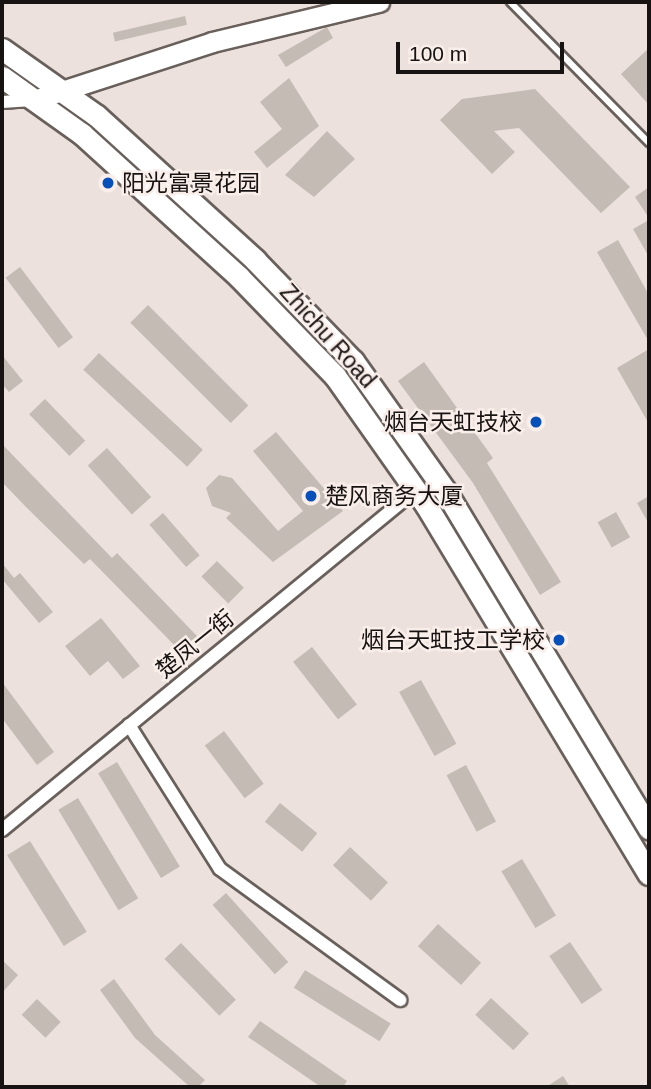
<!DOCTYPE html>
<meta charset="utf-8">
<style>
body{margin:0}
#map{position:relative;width:651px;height:1089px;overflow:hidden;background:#ece1dc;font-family:Arial,"Noto Sans SC",sans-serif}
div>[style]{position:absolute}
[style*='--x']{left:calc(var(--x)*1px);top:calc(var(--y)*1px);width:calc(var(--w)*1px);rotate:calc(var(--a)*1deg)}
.building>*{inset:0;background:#c5bbb5;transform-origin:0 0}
.roads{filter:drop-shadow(2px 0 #69605b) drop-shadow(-2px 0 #69605b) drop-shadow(0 2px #69605b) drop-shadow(0 -2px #69605b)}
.lane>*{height:6px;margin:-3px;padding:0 3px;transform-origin:3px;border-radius:3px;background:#fff}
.street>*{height:12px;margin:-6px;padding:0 6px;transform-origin:6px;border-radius:6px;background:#fff}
.secondary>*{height:19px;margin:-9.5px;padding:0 9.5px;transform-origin:9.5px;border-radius:9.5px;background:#fff}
.primary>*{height:21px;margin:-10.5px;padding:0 10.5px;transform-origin:10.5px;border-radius:10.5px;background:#fff}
.dots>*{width:19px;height:19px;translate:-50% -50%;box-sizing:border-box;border:4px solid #f9eee9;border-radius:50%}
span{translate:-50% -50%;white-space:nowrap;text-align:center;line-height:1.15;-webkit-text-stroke:5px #f9eee9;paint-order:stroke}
.poi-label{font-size:23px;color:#171312}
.left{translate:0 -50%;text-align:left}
.right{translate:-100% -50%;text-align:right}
.street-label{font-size:23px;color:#171312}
.frame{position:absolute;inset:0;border:4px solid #171312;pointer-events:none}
.scale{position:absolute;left:396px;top:42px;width:168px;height:32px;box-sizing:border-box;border:4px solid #171312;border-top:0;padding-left:9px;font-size:21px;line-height:24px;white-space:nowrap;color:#171312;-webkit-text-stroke:5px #f9eee9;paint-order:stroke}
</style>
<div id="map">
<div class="building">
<div style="left:185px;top:16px;width:9px;height:74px;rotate:77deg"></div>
<div style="clip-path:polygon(327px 27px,333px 38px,286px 67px,278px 55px)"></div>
<div style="clip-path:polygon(649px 48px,649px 105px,621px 74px)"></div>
<div style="clip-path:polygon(289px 78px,319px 126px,267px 168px,254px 152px,282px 129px,260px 102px)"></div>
<div style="clip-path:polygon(535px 89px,630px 187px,601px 213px,519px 128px,494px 131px,515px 152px,492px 174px,440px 120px,462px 99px)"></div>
<div style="clip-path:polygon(327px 131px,355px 159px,314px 197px,285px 175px)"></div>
<div style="clip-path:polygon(649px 187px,649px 218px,635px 197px)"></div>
<div style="clip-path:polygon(649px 220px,649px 257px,633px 229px)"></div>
<div style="clip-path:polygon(618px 240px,649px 295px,649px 342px,597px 252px)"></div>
<div style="left:20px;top:267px;width:88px;height:18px;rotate:53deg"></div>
<div style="left:148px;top:305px;width:142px;height:25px;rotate:45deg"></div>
<div style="clip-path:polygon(649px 349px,649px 424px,617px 368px)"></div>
<div style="left:99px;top:353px;width:142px;height:23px;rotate:43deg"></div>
<div style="clip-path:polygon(2px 355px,23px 381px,9px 392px,2px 384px)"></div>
<div style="clip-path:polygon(424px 362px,493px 458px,487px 463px,561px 582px,540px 595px,473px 483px,398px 381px)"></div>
<div style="left:45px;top:399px;width:58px;height:22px;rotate:46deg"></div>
<div style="clip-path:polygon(276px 432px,343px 511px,273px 562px,226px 518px,231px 513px,212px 506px,206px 488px,219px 475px,232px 478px,278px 531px,303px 511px,253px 451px)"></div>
<div style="clip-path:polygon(2px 444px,112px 558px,117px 553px,197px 636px,180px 651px,90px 559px,84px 564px,26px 507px,2px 482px)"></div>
<div style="left:107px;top:448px;width:66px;height:26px;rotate:48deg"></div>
<div style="clip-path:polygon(649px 496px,649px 524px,637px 503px)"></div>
<div style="left:616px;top:512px;width:29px;height:21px;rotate:61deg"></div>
<div style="left:163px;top:513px;width:56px;height:18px;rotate:49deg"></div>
<div style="left:217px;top:561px;width:38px;height:22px;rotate:45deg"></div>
<div style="clip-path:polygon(2px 563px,14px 578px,20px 573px,53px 612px,39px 623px,2px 579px)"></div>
<div style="clip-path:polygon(101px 618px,140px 666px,123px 679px,108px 661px,90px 676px,65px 646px)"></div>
<div style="left:312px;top:647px;width:73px;height:24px;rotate:52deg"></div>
<div style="left:421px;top:680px;width:73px;height:25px;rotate:61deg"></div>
<div style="clip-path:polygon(2px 682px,54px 752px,37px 765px,2px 718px)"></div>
<div style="left:224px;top:731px;width:66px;height:24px;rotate:53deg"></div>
<div style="left:117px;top:762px;width:122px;height:22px;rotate:59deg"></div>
<div style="left:466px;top:765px;width:64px;height:22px;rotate:62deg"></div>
<div style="left:78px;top:798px;width:117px;height:23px;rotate:59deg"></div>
<div style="left:280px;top:803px;width:48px;height:24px;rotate:39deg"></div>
<div style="left:30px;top:841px;width:107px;height:27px;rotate:58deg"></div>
<div style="left:350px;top:847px;width:52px;height:25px;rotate:43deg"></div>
<div style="left:522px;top:859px;width:66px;height:24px;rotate:59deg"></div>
<div style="left:226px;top:893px;width:93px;height:18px;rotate:48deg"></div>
<div style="left:438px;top:924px;width:58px;height:30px;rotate:42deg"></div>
<div style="left:570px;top:942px;width:58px;height:25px;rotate:56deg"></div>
<div style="left:181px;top:943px;width:79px;height:23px;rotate:46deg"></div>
<div style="clip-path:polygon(2px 960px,18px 975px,2px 993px)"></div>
<div style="left:305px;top:970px;width:101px;height:21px;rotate:32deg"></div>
<div style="clip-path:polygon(114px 979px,155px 1035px,205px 1080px,198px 1087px,190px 1087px,135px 1038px,100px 990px)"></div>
<div style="left:491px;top:998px;width:52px;height:23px;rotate:43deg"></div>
<div style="left:37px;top:999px;width:33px;height:22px;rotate:44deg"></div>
<div style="clip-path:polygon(260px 1021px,347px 1081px,343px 1087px,321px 1087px,248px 1037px)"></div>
<div style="clip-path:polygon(563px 1076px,570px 1087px,546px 1087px)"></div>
</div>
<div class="roads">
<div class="lane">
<div style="--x:510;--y:2;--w:198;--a:45.4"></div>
</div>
<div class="street">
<div style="--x:2;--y:102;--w:30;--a:-4"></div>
<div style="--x:129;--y:725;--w:170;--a:57.7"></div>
<div style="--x:220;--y:869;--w:223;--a:36"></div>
<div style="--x:2;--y:830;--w:536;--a:-39.39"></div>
</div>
<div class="secondary">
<div style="--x:34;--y:100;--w:187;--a:-18"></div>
<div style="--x:212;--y:42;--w:172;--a:-13.5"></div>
</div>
<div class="primary">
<div style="--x:2;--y:49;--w:116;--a:35.2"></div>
<div style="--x:97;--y:116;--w:214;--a:42.3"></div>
<div style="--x:255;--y:260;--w:141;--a:45.9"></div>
<div style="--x:353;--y:361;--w:161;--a:54.6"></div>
<div style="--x:446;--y:492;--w:393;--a:58.9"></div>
<div style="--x:2;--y:77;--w:98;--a:35.5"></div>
<div style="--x:82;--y:134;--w:212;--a:42.3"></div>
<div style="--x:239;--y:277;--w:138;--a:45.9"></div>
<div style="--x:335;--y:376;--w:158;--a:54.8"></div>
<div style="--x:426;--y:505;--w:431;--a:58.9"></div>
</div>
</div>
<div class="dots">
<div style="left:108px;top:183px;background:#0750ba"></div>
<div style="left:536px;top:422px;background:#0750ba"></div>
<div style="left:311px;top:496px;background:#0750ba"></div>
<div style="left:559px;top:640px;background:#0750ba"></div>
</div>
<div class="poi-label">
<span class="left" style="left:122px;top:183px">阳光富景花园</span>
<span class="right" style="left:522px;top:422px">烟台天虹技校</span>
<span class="left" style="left:325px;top:496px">楚风商务大厦</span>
<span class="right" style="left:545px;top:640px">烟台天虹技工学校</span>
</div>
<div class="street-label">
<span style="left:328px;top:336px;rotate:48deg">Zhichu Road</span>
<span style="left:195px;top:644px;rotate:-39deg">楚凤一街</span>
</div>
<div class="frame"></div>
<div class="scale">100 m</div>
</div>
